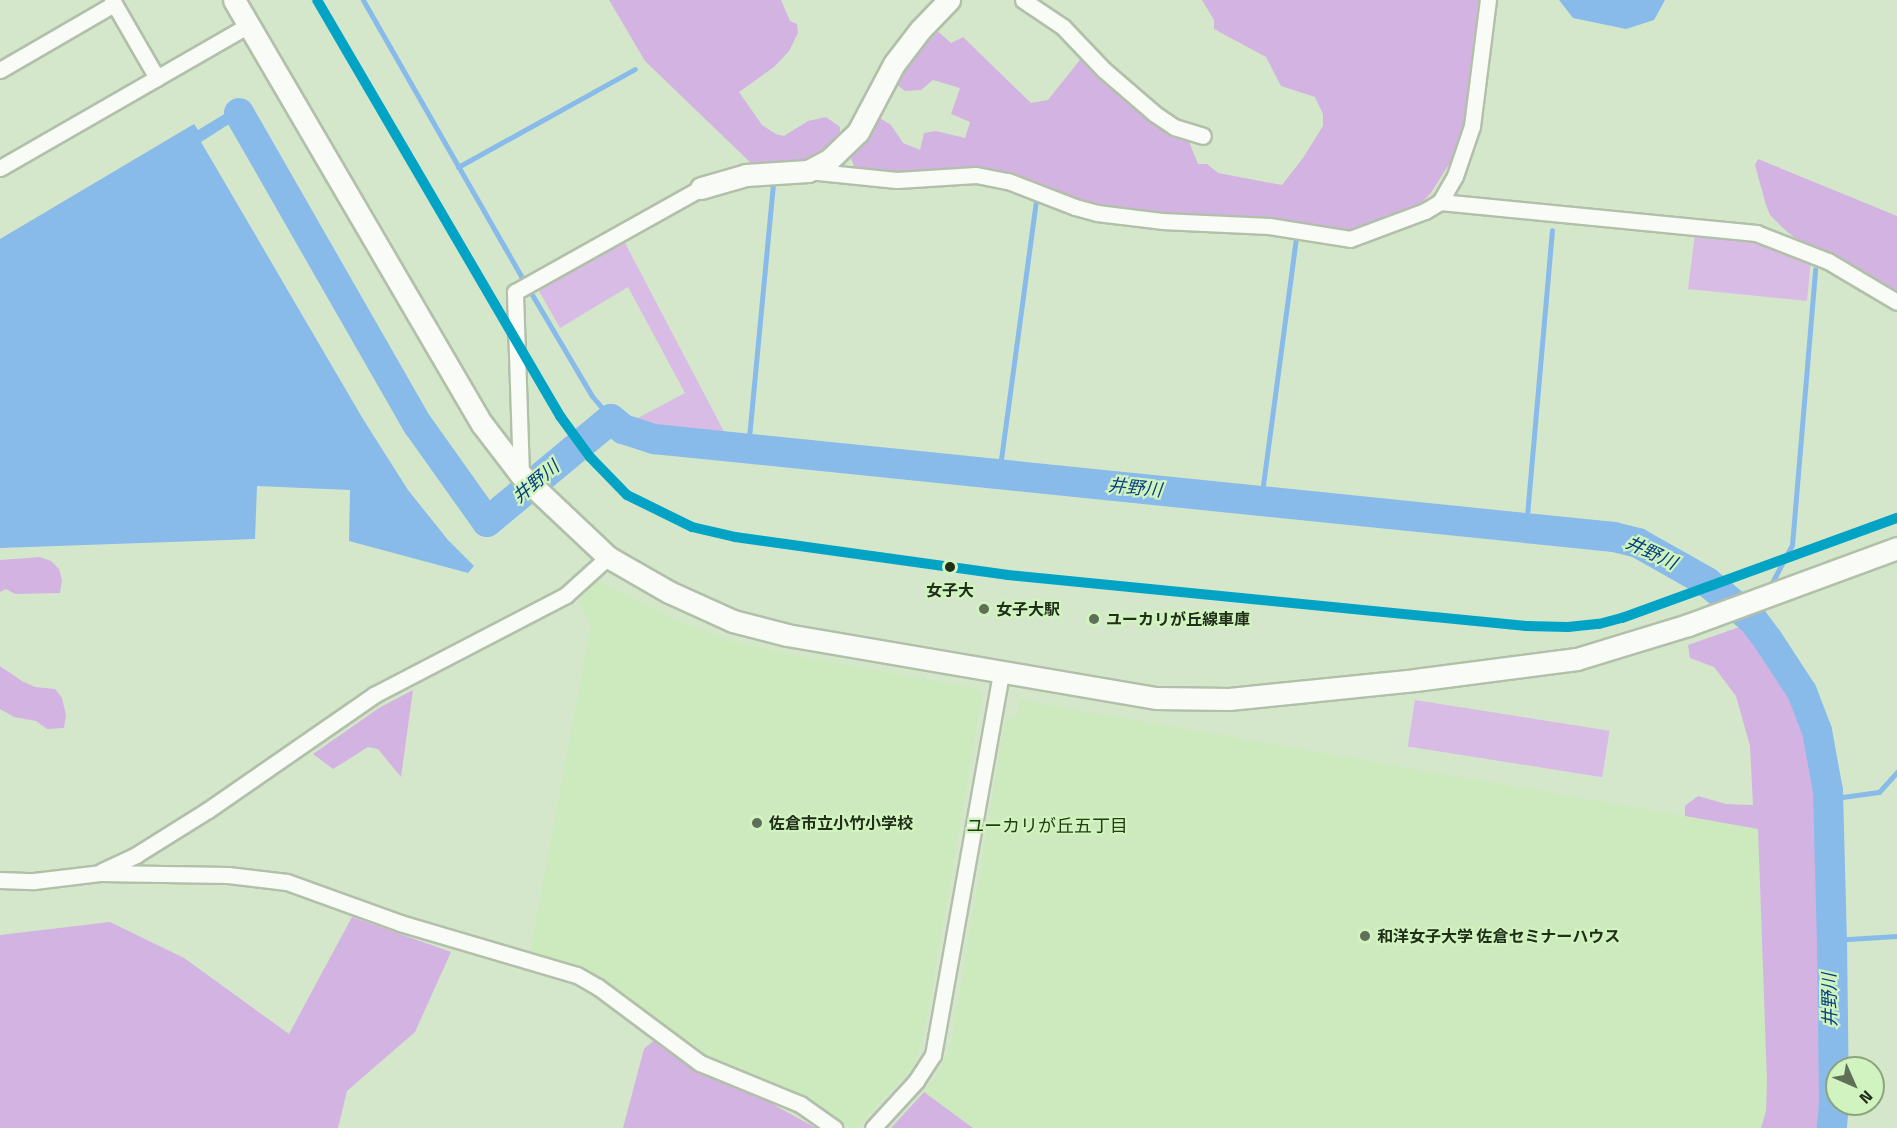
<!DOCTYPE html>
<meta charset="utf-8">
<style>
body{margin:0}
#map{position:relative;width:1897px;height:1128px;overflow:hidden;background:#d4e7cb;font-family:"Titillium Web","Noto Sans JP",sans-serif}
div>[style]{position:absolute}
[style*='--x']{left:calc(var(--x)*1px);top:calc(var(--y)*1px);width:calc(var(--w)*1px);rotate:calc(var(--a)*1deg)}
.built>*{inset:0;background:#cceabd}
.green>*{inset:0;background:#d8bce5;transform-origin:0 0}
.forest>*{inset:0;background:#d3b3e2}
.water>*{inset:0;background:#88bbea}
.stream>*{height:5px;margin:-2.5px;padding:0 2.5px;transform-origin:2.5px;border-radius:2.5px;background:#88bbea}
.river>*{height:30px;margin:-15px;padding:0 15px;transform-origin:15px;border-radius:15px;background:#88bbea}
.roads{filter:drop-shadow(2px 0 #b2c0aa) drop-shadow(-2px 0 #b2c0aa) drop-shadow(0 2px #b2c0aa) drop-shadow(0 -2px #b2c0aa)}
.street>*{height:15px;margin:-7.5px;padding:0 7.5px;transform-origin:7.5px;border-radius:7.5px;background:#f9fbf7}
.secondary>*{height:21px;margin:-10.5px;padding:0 10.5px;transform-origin:10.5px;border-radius:10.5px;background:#f9fbf7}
.metro-1>*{height:10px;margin:-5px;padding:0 5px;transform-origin:5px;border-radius:5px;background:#02a3c5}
.dots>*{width:16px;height:16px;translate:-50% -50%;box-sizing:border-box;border:3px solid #d1f3bf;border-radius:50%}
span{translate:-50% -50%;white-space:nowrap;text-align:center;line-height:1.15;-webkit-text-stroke:4.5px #d1f3bf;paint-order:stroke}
.stop-label{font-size:16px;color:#212e1a;font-weight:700}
.poi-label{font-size:16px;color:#212e1a;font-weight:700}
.left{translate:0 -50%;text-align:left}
.water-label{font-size:18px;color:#05417e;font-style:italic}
.neighbourhood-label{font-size:18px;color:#233e10}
.north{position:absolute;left:1825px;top:1056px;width:60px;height:60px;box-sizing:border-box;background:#d1f3bf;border:2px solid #8ba47d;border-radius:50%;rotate:135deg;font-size:16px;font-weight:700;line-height:24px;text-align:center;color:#212e1a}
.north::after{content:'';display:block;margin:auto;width:21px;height:27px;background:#606f58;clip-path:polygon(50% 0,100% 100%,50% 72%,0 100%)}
</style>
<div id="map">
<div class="built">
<div style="clip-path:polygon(599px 581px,679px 621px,726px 640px,787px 654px,973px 688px,982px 695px,923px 1040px,913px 1066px,858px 1127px,850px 1128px,817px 1104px,701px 1055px,600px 979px,581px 969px,530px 952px,591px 625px,578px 600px)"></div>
<div style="clip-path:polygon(1020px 700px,1758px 829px,1767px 1082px,1766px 1111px,1761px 1128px,973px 1128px,924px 1092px,940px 1071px,951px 1044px,1006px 717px,1016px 719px)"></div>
</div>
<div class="green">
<div style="clip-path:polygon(1695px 234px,1755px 240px,1811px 260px,1807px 301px,1688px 289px)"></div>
<div style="clip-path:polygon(624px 241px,730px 443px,657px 435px,628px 423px,685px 393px,628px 287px,560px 328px,539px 291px)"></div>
<div style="left:1415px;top:700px;width:197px;height:47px;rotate:9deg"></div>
</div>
<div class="forest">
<div style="clip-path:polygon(609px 0,781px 0,790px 21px,797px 24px,798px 33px,789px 51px,774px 67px,739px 92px,762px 125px,776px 134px,784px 136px,808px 121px,826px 117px,840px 127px,840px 141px,811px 158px,754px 166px,645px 61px)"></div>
<div style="clip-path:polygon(1202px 0,1482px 0,1464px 125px,1456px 153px,1431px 193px,1418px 206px,1349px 233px,1096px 208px,975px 169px,895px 174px,855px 169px,849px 152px,878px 117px,891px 125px,903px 143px,920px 150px,924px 133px,936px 131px,965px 138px,970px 122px,951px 114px,960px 88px,933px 80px,921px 90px,905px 91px,895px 83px,902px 66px,934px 28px,951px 43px,963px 37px,1031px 103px,1048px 100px,1083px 56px,1188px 139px,1198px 164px,1207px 164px,1218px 173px,1282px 185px,1303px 158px,1323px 126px,1323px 114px,1315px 97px,1281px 86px,1266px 57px,1214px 29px,1214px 20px)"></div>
<div style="clip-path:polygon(1758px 159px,1897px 216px,1897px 293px,1867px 273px,1795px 238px,1784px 229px,1770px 215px,1766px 205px,1755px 165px)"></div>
<div style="clip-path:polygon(40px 557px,51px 561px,59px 569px,62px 580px,60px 593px,15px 594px,6px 589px,0 592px,0 560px)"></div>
<div style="clip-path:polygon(1748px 624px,1763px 643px,1802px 707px,1812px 735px,1822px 796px,1827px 940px,1829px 1102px,1826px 1128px,1761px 1128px,1766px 1111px,1767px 1082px,1758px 829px,1685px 816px,1685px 806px,1698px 796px,1726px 804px,1753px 805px,1750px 746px,1736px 696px,1714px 667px,1690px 658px,1688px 645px)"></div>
<div style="clip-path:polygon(0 666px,22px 681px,35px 687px,55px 689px,62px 698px,66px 715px,64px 728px,47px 729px,36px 721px,14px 717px,0 709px)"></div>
<div style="clip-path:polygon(413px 690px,401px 777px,378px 749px,368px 747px,333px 769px,313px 754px,379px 708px)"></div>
<div style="clip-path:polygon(352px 917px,451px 952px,415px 1032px,347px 1091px,338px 1128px,0 1128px,0 935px,110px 922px,184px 958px,289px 1034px)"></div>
<div style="clip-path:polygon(653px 1041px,698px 1073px,767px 1101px,816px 1128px,623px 1128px,644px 1049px)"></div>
<div style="clip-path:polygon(924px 1092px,973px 1128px,891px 1128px)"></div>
</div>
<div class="water">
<div style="clip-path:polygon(1559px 0,1665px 0,1654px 20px,1626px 29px,1573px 18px)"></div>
<div style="clip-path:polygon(231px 110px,237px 119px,201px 142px,363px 419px,408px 490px,448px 540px,474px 566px,468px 573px,349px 541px,350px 490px,257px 486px,255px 539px,0 548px,0 239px,194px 124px,198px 130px)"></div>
</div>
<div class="stream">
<div style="--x:363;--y:0;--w:318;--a:60.2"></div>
<div style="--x:521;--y:276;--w:139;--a:59.4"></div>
<div style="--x:592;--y:396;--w:30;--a:50"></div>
<div style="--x:230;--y:118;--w:10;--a:-29"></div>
<div style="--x:458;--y:167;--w:202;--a:-29"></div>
<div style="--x:748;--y:448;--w:265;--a:-84.6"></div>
<div style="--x:999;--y:474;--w:275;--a:-82.3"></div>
<div style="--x:1261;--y:500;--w:263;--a:-82.4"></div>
<div style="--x:1526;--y:527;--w:298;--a:-85"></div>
<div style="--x:1769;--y:588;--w:49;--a:-61.9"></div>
<div style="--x:1792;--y:545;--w:277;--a:-85.2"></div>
<div style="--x:1753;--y:620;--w:18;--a:-63"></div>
<div style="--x:1828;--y:799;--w:51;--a:-7.8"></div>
<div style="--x:1879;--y:792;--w:27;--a:-48"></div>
<div style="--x:1832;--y:940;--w:65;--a:-3.5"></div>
</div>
<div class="river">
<div style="--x:239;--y:113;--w:360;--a:60.2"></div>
<div style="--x:418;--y:425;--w:119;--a:54.6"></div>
<div style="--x:487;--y:522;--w:161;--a:-39.7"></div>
<div style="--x:611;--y:419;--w:16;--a:40"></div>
<div style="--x:623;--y:429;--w:33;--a:18"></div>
<div style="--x:654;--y:439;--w:965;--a:5.83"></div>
<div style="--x:1614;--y:537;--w:25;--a:14"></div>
<div style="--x:1638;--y:543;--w:79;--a:29.5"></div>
<div style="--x:1707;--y:582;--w:60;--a:39.6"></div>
<div style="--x:1753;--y:620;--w:25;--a:53"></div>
<div style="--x:1768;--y:640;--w:62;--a:56.8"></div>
<div style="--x:1802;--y:692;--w:42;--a:69"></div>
<div style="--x:1817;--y:731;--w:61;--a:79.6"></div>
<div style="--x:1828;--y:791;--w:149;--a:88.5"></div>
<div style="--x:1832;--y:940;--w:163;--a:89.3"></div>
<div style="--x:1834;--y:1103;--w:25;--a:95"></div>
</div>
<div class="roads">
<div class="street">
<div style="--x:112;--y:0;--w:90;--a:60"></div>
<div style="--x:1023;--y:0;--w:48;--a:34"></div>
<div style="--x:1063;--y:27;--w:59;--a:46.4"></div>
<div style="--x:1104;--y:70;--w:67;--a:40.8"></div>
<div style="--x:1155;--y:114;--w:23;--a:34"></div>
<div style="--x:1174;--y:127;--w:30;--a:17"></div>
<div style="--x:0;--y:70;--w:132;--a:-30.1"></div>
<div style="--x:0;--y:168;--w:287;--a:-29.9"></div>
<div style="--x:808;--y:171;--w:89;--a:5.8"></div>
<div style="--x:897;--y:180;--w:79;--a:-3.6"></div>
<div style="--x:976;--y:175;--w:33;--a:11"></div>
<div style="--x:1008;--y:181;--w:72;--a:21.2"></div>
<div style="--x:1075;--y:207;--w:23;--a:15"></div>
<div style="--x:1097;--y:213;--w:65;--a:7"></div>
<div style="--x:1162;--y:221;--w:107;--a:2.7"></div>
<div style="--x:1269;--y:226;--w:82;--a:9.1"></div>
<div style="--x:1350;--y:239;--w:80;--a:-20.5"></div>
<div style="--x:1425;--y:211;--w:17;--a:-31"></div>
<div style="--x:1440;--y:202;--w:30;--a:-60"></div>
<div style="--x:1455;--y:176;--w:53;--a:-71.2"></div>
<div style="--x:1472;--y:126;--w:127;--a:-82.8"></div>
<div style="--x:1440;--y:202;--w:318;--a:5.6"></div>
<div style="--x:1756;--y:233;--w:77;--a:21.3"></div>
<div style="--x:1828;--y:261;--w:80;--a:30.7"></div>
<div style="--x:521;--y:475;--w:183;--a:-91.9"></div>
<div style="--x:515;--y:292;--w:213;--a:-29.2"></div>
<div style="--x:102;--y:871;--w:38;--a:-25"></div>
<div style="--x:136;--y:855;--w:85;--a:-32"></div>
<div style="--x:208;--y:810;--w:202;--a:-34.7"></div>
<div style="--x:374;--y:695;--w:216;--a:-27.5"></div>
<div style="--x:566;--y:595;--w:57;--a:-42.1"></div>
<div style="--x:0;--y:880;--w:34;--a:2"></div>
<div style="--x:34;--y:881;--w:66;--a:-6.9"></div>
<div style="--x:100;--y:873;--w:128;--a:0.9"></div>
<div style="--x:228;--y:875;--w:59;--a:6.8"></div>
<div style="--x:287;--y:882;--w:120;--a:19.9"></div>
<div style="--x:400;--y:923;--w:184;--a:16.4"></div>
<div style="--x:577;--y:975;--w:24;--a:30"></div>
<div style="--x:598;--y:987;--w:127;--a:36.7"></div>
<div style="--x:700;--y:1063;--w:108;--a:22.3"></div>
<div style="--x:800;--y:1104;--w:42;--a:35.2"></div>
<div style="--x:873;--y:1128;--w:64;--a:-47.5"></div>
<div style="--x:916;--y:1081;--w:31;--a:-57"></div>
<div style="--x:933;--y:1055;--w:388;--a:-79.9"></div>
</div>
<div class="secondary">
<div style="--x:234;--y:0;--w:491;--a:59.7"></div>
<div style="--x:482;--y:424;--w:64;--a:52.6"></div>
<div style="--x:521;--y:475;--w:120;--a:43.3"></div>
<div style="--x:608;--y:557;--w:70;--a:29.8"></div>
<div style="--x:669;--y:592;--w:70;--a:24.4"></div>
<div style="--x:733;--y:621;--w:56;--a:14.5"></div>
<div style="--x:787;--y:635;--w:374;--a:9.7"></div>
<div style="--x:1156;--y:698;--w:73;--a:0.8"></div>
<div style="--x:1229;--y:699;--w:187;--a:-5.8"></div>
<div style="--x:1415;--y:680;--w:163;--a:-7.4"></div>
<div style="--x:1577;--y:659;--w:116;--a:-17"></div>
<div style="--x:1688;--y:625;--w:223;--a:-20.2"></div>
<div style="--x:701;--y:188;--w:47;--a:-16.1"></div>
<div style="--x:746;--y:175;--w:62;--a:-3.7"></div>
<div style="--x:808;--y:171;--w:24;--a:-28"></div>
<div style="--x:829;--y:160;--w:40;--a:-44"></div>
<div style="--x:858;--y:132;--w:77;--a:-62.1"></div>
<div style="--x:894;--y:64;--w:43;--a:-52.6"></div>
<div style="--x:920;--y:30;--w:42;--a:-46"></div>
</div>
</div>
<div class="metro-1">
<div style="--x:317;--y:0;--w:482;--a:59.7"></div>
<div style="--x:560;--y:416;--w:51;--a:53.8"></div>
<div style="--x:590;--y:457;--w:53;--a:45.8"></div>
<div style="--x:627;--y:495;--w:72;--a:26.2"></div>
<div style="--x:692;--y:527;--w:44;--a:13.1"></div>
<div style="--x:735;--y:537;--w:276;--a:7.9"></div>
<div style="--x:1008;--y:575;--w:521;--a:5.62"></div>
<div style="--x:1526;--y:626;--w:42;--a:1.4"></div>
<div style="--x:1568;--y:627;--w:31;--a:-6"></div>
<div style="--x:1599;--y:624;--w:24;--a:-15"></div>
<div style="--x:1622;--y:618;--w:293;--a:-20"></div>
</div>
<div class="dots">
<div style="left:950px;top:567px;background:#212e1a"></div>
<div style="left:984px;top:609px;background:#606f58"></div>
<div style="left:1094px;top:619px;background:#606f58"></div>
<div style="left:757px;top:823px;background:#606f58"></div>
<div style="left:1365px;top:936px;background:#606f58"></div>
</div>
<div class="stop-label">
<span style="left:950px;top:590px">女子大</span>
</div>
<div class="poi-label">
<span class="left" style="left:996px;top:609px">女子大駅</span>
<span class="left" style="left:1106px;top:619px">ユーカリが丘線車庫</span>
<span class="left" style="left:769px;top:823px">佐倉市立小竹小学校</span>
<span class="left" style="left:1377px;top:936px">和洋女子大学 佐倉セミナーハウス</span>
</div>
<div class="water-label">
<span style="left:536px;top:482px;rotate:-40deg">井野川</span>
<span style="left:1135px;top:488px;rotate:6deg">井野川</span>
<span style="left:1651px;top:553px;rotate:25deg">井野川</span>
<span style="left:1830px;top:1000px;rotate:-91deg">井野川</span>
</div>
<div class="neighbourhood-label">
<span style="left:1047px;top:826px">ユーカリが丘五丁目</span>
</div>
<div class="north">N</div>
</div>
